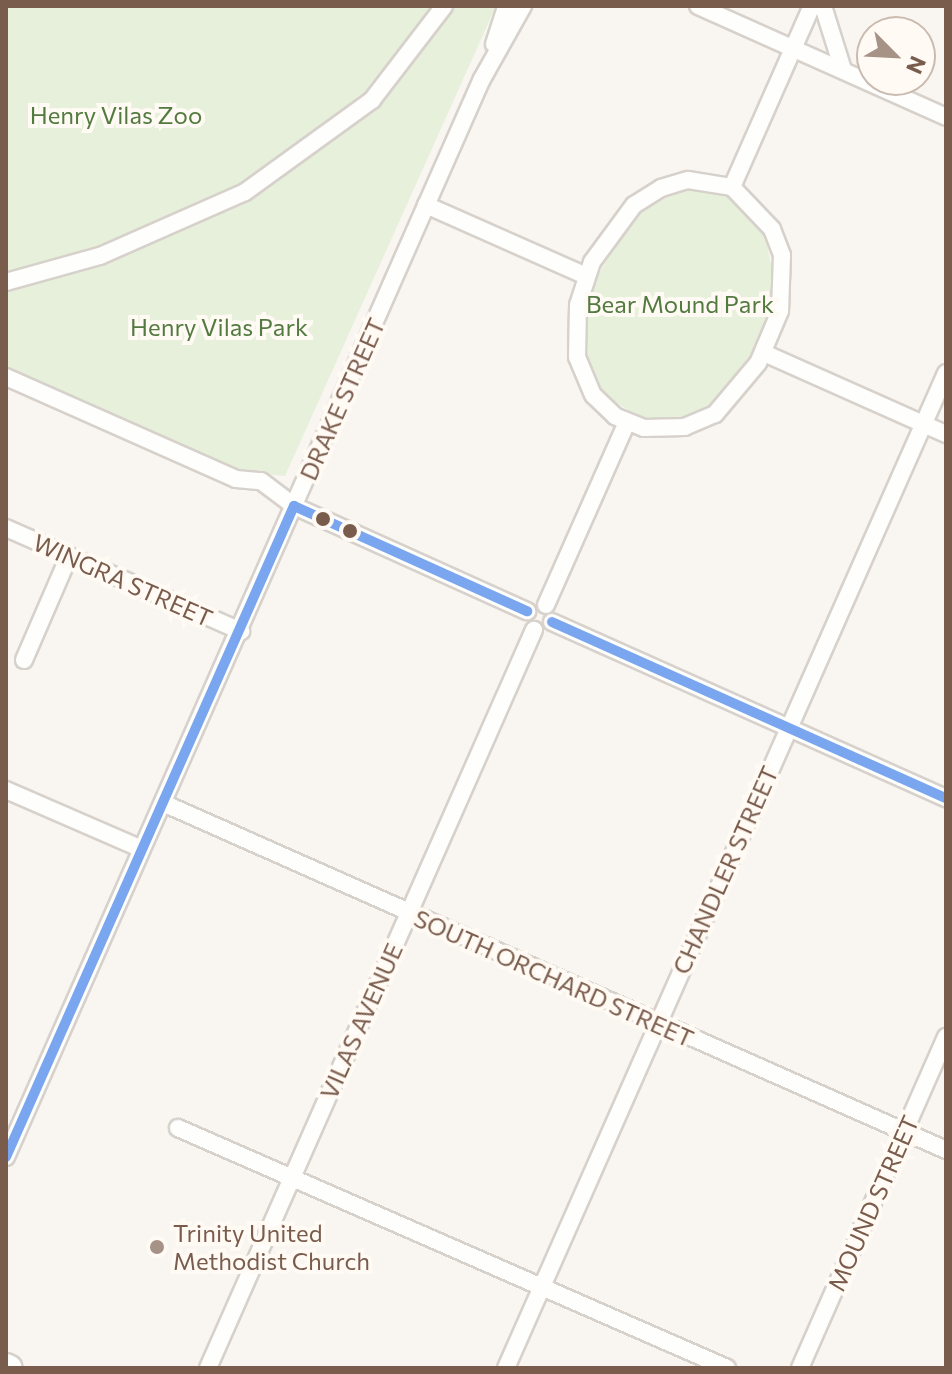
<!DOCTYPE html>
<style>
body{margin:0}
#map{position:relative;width:952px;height:1374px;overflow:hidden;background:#f9f5f0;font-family:Commissioner,sans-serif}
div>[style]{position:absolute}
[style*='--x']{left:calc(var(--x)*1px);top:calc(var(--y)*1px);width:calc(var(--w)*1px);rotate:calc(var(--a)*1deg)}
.green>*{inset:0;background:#e7f0db}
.roads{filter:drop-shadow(2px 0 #d7d1cb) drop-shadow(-2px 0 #d7d1cb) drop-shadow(0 2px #d7d1cb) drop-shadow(0 -2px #d7d1cb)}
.street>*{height:16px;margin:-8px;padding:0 8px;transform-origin:8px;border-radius:8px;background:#fefefd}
.secondary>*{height:24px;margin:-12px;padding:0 12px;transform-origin:12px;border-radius:12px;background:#fefefd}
.bus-1>*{height:10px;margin:-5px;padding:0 5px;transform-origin:5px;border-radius:5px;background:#79a6ee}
.dots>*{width:22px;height:22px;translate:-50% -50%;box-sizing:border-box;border:4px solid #fffaf3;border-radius:50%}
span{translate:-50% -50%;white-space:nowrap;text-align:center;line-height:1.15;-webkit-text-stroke:8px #fffaf3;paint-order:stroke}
.park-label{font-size:24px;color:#537a41}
.street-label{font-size:24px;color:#7a5c4d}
.poi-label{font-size:24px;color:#7a5c4d}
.left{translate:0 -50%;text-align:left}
.frame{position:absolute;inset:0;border:8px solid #7a5c4d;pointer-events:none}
.north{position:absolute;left:856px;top:16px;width:80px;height:80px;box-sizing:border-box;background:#fffaf3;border:2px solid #cabbb1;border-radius:50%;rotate:114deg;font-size:22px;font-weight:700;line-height:32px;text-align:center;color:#7a5c4d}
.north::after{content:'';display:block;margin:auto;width:28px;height:36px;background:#a69286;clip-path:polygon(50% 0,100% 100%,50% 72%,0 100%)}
</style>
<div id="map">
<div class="green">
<div style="clip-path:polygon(6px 6px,496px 6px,285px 476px,238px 471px,6px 368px)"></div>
<div style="clip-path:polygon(704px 188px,740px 202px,764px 230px,774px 279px,767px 322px,743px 371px,708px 408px,683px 420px,640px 418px,602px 393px,584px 360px,583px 324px,590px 288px,634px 216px,678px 191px)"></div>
</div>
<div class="roads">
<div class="street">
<div style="--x:698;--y:6;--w:272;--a:24.1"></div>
<div style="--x:823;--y:6;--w:67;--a:72.6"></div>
<div style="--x:494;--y:44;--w:40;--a:-72"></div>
<div style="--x:688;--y:180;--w:45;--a:9"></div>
<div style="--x:732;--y:187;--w:58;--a:46.4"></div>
<div style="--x:772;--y:229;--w:28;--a:69"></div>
<div style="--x:782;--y:255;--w:56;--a:92"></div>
<div style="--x:780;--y:311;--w:56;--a:112.9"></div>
<div style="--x:758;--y:363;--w:67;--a:130.1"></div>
<div style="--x:715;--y:414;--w:33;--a:157"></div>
<div style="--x:685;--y:427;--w:41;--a:178.6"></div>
<div style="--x:644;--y:428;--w:31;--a:-158"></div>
<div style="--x:615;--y:416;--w:30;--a:-136"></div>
<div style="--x:593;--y:395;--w:41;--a:-112.8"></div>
<div style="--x:577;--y:357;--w:52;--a:-88.9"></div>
<div style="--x:578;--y:305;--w:45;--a:-72"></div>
<div style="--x:592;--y:262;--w:71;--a:-53.6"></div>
<div style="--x:634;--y:205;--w:32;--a:-32"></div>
<div style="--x:661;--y:188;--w:28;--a:-17"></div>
<div style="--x:732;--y:187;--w:198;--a:-66.2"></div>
<div style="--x:426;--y:205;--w:175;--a:23.9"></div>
<div style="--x:6;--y:282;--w:98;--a:-15.5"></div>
<div style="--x:100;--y:256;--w:158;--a:-23.8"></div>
<div style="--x:245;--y:192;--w:157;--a:-35.9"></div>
<div style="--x:372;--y:100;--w:118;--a:-52.5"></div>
<div style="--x:764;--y:353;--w:199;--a:24"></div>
<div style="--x:6;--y:377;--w:252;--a:23.9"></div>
<div style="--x:236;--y:479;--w:25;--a:5"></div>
<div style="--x:261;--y:481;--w:41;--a:37.1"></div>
<div style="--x:294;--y:506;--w:256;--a:24.3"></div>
<div style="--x:6;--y:528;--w:257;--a:23.7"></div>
<div style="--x:546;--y:605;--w:200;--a:-66.1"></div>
<div style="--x:552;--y:622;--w:432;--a:24.1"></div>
<div style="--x:24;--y:660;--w:113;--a:-66.6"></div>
<div style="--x:6;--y:790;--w:148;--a:23.5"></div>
<div style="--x:163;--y:803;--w:856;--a:23.9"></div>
<div style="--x:178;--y:1128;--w:599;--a:23.61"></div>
<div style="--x:6;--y:1157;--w:1178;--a:-66.18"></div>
<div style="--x:482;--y:79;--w:84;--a:-60.7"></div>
<div style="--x:208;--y:1368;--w:807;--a:-66.17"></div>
<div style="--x:506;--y:1368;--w:1088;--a:-66.14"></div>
<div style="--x:800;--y:1368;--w:362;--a:-66.2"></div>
</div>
<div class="secondary">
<div style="--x:6;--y:1366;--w:4;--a:27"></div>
</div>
</div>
<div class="bus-1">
<div style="--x:552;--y:622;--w:432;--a:24.1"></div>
<div style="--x:6;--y:1157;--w:712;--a:-66.14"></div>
<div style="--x:294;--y:506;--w:256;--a:24.3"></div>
</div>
<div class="dots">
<div style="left:323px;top:519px;background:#7a5c4d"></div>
<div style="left:350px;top:531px;background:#7a5c4d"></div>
<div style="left:157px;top:1247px;background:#a69286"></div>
</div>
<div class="park-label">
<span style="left:116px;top:115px">Henry Vilas Zoo</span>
<span style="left:680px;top:304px">Bear Mound Park</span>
<span style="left:219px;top:327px">Henry Vilas Park</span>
</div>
<div class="street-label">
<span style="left:342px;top:399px;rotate:-66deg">DRAKE STREET</span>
<span style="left:123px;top:580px;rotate:24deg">WINGRA STREET</span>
<span style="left:725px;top:870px;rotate:-66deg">CHANDLER STREET</span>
<span style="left:554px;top:978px;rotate:24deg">SOUTH ORCHARD STREET</span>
<span style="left:361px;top:1021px;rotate:-66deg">VILAS AVENUE</span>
<span style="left:873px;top:1203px;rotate:-66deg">MOUND STREET</span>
</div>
<div class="poi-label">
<span class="left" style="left:173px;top:1247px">Trinity United<br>Methodist Church</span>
</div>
<div class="frame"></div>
<div class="north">N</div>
</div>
